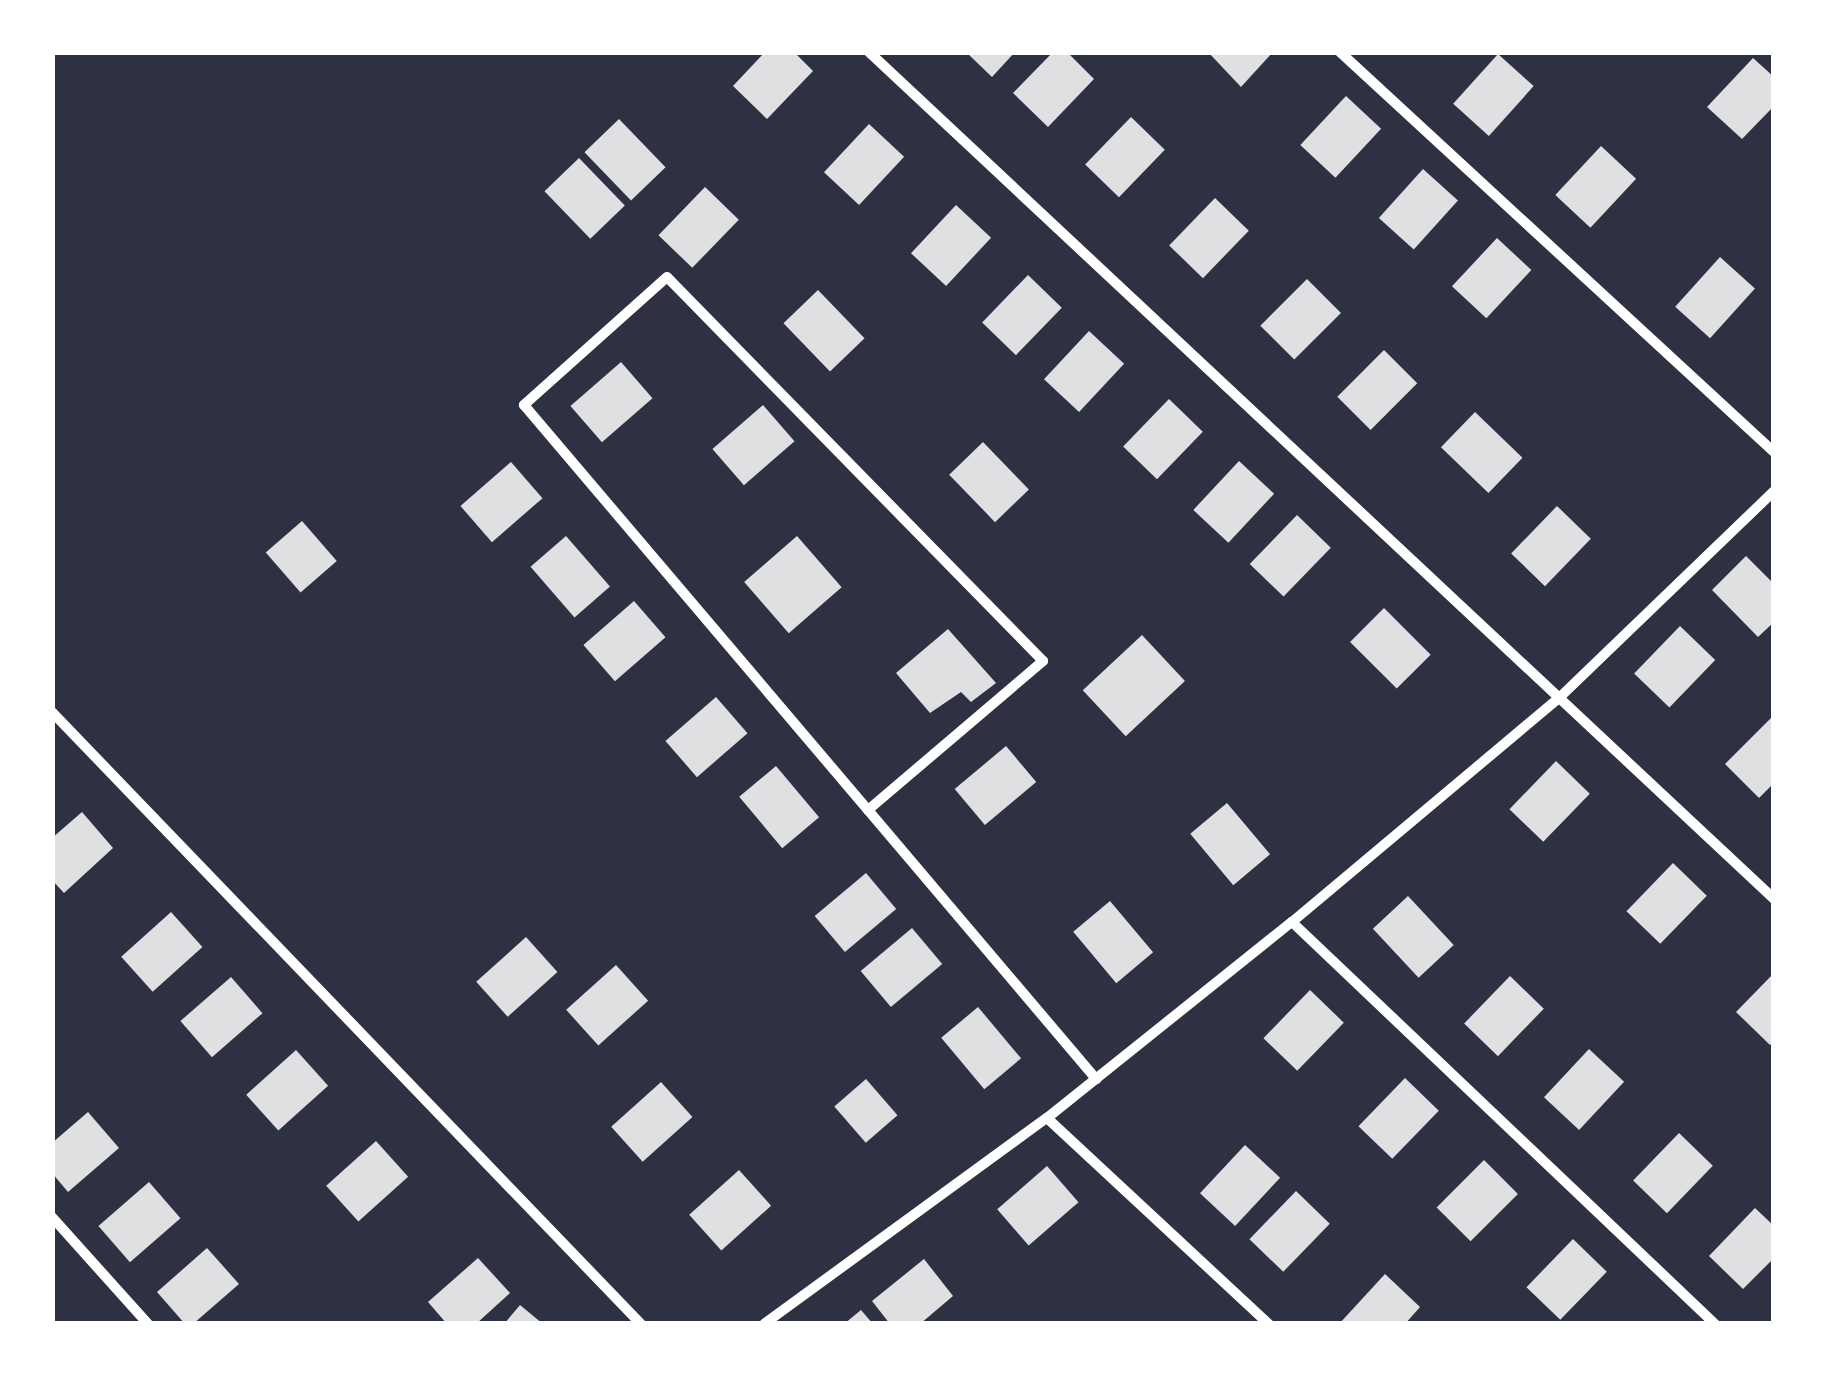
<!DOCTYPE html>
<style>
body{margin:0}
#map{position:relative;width:1826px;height:1376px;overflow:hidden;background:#2d3142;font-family:"IBM Plex Sans",sans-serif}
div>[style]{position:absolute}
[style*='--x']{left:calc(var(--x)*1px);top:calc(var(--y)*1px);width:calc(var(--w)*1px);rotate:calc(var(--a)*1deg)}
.building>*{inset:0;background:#e0e0e3;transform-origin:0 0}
.minor>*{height:10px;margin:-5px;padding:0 5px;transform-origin:5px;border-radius:5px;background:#fff}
span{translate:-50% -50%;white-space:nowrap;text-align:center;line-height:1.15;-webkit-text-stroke:8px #fff;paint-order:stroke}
.frame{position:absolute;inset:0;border:55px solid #fff;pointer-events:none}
</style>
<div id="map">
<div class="building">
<div style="clip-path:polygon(765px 52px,794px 52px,813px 71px,767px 119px,733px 86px)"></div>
<div style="clip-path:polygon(966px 52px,1015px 52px,992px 77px)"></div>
<div style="clip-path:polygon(1053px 52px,1067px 52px,1094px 79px,1048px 127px,1013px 93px)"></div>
<div style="clip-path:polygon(1208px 52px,1273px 52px,1241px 87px)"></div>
<div style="left:1498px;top:54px;width:48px;height:67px;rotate:42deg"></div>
<div style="clip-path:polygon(1753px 58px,1774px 77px,1774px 106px,1742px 139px,1707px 107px)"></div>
<div style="left:1346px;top:96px;width:48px;height:67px;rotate:43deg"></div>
<div style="left:1131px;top:117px;width:47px;height:66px;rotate:44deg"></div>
<div style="left:619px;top:119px;width:67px;height:48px;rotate:46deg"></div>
<div style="left:869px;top:124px;width:48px;height:66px;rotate:43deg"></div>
<div style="left:1601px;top:146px;width:48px;height:67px;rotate:43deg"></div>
<div style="left:579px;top:158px;width:66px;height:48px;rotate:46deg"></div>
<div style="left:1423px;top:169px;width:47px;height:66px;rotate:42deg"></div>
<div style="left:705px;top:187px;width:47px;height:67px;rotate:44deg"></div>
<div style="left:1215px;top:198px;width:47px;height:66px;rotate:44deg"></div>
<div style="left:956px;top:205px;width:48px;height:66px;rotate:43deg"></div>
<div style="left:1497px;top:238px;width:47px;height:66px;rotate:43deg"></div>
<div style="left:1720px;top:257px;width:47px;height:67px;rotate:42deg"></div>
<div style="left:1028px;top:275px;width:47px;height:66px;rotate:44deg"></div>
<div style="left:1307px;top:279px;width:48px;height:66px;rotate:45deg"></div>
<div style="left:818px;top:290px;width:67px;height:48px;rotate:46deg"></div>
<div style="left:1089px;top:331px;width:48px;height:66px;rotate:43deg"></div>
<div style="left:1384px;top:350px;width:47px;height:66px;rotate:45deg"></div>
<div style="left:621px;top:362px;width:48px;height:67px;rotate:49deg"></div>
<div style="left:1169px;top:399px;width:47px;height:66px;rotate:44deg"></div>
<div style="left:763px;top:405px;width:48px;height:67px;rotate:49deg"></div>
<div style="left:1475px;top:412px;width:66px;height:49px;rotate:44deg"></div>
<div style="left:983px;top:442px;width:66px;height:47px;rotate:46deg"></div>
<div style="left:1239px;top:461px;width:48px;height:67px;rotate:43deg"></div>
<div style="left:511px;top:462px;width:48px;height:67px;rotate:49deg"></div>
<div style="left:1557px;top:506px;width:47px;height:66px;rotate:44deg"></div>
<div style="left:1297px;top:515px;width:47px;height:68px;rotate:44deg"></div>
<div style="left:302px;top:521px;width:53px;height:48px;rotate:49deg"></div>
<div style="left:566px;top:536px;width:67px;height:47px;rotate:49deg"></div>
<div style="left:797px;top:536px;width:68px;height:70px;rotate:49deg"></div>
<div style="clip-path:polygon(1746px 556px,1774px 584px,1774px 622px,1758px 637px,1712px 590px)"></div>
<div style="left:634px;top:601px;width:48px;height:67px;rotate:49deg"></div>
<div style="left:1384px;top:608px;width:66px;height:48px;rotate:45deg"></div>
<div style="left:1680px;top:626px;width:49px;height:66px;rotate:44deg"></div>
<div style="clip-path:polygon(948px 629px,996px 683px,971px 702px,961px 692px,930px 713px,896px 673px)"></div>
<div style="left:1142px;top:635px;width:63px;height:81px;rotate:47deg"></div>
<div style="left:716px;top:697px;width:48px;height:67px;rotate:49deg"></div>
<div style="clip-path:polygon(1774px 715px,1774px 783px,1759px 798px,1725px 764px)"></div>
<div style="left:1006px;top:746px;width:47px;height:67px;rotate:50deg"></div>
<div style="left:1556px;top:761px;width:47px;height:67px;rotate:44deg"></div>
<div style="left:776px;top:766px;width:67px;height:48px;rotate:50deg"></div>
<div style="left:1227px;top:803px;width:67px;height:48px;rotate:50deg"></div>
<div style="clip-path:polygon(82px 812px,113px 848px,64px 893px,52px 880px,52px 838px)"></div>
<div style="left:1673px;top:863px;width:47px;height:67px;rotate:44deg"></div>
<div style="left:866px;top:873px;width:47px;height:67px;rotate:50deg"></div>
<div style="left:1408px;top:896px;width:67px;height:48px;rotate:47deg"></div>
<div style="left:1110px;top:901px;width:67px;height:48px;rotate:50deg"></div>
<div style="left:171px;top:912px;width:47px;height:67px;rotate:48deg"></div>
<div style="left:912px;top:928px;width:47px;height:67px;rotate:50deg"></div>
<div style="left:526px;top:937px;width:47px;height:67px;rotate:48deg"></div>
<div style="left:616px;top:965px;width:48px;height:67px;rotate:48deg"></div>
<div style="clip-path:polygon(1774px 973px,1774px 1042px,1770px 1045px,1736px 1012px)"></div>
<div style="left:1510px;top:976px;width:47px;height:66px;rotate:44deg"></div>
<div style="left:231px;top:977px;width:48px;height:67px;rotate:49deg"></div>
<div style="left:1310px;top:990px;width:47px;height:67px;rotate:44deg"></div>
<div style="left:978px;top:1007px;width:67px;height:48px;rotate:50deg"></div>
<div style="left:1589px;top:1049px;width:48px;height:66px;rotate:43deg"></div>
<div style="left:296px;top:1050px;width:48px;height:67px;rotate:48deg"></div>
<div style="left:1405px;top:1078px;width:47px;height:67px;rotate:44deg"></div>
<div style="left:866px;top:1079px;width:48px;height:42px;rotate:49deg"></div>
<div style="left:661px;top:1082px;width:47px;height:67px;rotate:48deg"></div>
<div style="clip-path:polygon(88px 1112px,119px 1148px,68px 1192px,52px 1173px,52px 1143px)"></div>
<div style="left:1679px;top:1133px;width:47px;height:66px;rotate:44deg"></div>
<div style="left:376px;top:1141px;width:48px;height:67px;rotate:48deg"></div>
<div style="left:1245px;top:1145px;width:48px;height:66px;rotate:43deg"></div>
<div style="left:1484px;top:1160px;width:48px;height:67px;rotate:45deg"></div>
<div style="left:1047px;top:1166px;width:48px;height:66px;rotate:49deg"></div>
<div style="left:739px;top:1170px;width:48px;height:67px;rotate:48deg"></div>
<div style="left:149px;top:1182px;width:48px;height:67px;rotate:49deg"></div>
<div style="left:1296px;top:1191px;width:47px;height:67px;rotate:44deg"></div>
<div style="clip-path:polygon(1755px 1208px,1774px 1226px,1774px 1258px,1743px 1289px,1709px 1256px)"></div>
<div style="left:1573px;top:1239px;width:47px;height:67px;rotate:44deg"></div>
<div style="clip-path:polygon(207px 1248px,239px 1284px,193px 1324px,185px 1324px,157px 1292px)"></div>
<div style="clip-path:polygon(478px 1258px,510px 1293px,476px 1324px,447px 1324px,428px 1302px)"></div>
<div style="clip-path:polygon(924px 1259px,953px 1296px,920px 1324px,890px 1324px,872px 1301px)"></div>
<div style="clip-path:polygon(1385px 1274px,1420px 1307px,1405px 1324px,1339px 1324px)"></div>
<div style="clip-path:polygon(520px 1305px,543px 1324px,504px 1324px)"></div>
<div style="clip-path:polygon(861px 1310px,873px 1324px,844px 1324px)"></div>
</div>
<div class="minor">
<div style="--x:869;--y:52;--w:1240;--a:43.1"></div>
<div style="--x:1340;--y:52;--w:590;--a:42.67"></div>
<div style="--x:52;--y:712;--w:849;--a:46.1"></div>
<div style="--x:868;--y:810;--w:230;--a:-40.4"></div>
<div style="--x:1043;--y:661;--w:537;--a:-134.4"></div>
<div style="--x:667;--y:277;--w:192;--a:138.2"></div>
<div style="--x:524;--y:405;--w:531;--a:49.66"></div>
<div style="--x:868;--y:810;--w:353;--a:49.7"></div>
<div style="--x:1292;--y:922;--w:584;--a:43.54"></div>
<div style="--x:1047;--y:1118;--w:303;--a:42.9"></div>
<div style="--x:52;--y:1217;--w:144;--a:48.1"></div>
<div style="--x:764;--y:1324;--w:350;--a:-36.1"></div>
<div style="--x:1047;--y:1118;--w:314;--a:-38.7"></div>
<div style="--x:1292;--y:922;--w:349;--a:-40"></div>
<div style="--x:1559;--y:698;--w:298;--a:-43.9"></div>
</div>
<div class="frame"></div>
</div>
